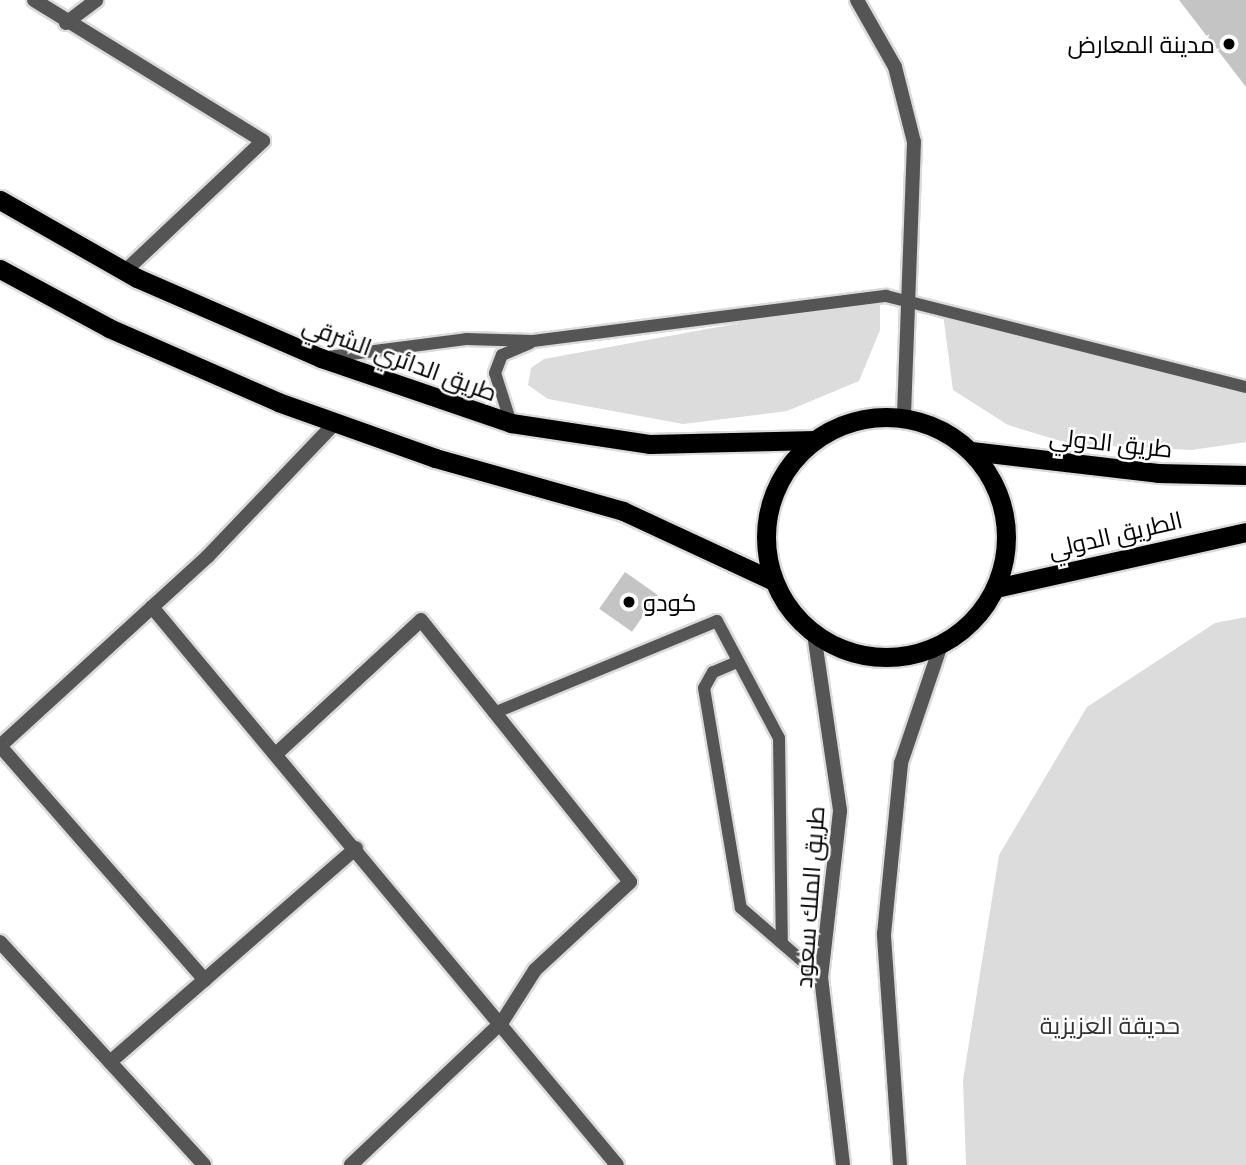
<!DOCTYPE html>
<meta charset="utf-8">
<style>
body{margin:0}
#map{position:relative;width:1246px;height:1165px;overflow:hidden;background:#fff;font-family:"Exo 2",Cairo,sans-serif}
div>[style]{position:absolute}
[style*='--x']{left:calc(var(--x)*1px);top:calc(var(--y)*1px);width:calc(var(--w)*1px);rotate:calc(var(--a)*1deg)}
.green>*{inset:0;background:#dcdcdc}
.building>*{inset:0;background:#c4c4c4;transform-origin:0 0}
.roads{filter:drop-shadow(2px 0 #dbdbdb) drop-shadow(-2px 0 #dbdbdb) drop-shadow(0 2px #dbdbdb) drop-shadow(0 -2px #dbdbdb)}
.service>*{height:12px;margin:-6px;padding:0 6px;transform-origin:6px;border-radius:6px;background:#555}
.minor>*{height:14px;margin:-7px;padding:0 7px;transform-origin:7px;border-radius:7px;background:#555}
.tertiary>*{height:14px;margin:-7px;padding:0 7px;transform-origin:7px;border-radius:7px;background:#555}
.trunk>*{height:19px;margin:-9.5px;padding:0 9.5px;transform-origin:9.5px;border-radius:9.5px;background:#000}
.trunk>.ring{margin:-9.5px;padding:0;box-sizing:content-box;background:none;border:19px solid #000;border-radius:50%}
.dots>*{width:19px;height:19px;translate:-50% -50%;box-sizing:border-box;border:4px solid #fff;border-radius:50%}
span{translate:-50% -50%;white-space:nowrap;text-align:center;line-height:1.15;-webkit-text-stroke:5px #fff;paint-order:stroke}
.poi-label{font-size:24px;color:#000}
.right{translate:-100% -50%;text-align:right}
.left{translate:0 -50%;text-align:left}
.street-label{font-size:24px;color:#000}
.park-label{font-size:24px;color:#333}
</style>
<div id="map">
<div class="green">
<div style="clip-path:polygon(880px 303px,880px 330px,859px 381px,787px 411px,683px 424px,548px 399px,528px 385px,531px 368px,544px 359px,815px 309px)"></div>
<div style="clip-path:polygon(943px 314px,1246px 394px,1246px 442px,1192px 450px,1070px 444px,1008px 425px,953px 390px)"></div>
<div style="clip-path:polygon(1246px 617px,1246px 1165px,966px 1165px,963px 1080px,999px 855px,1087px 707px,1215px 623px)"></div>
</div>
<div class="building">
<div style="clip-path:polygon(1179px 0,1246px 0,1246px 87px)"></div>
<div style="left:625px;top:572px;width:40px;height:45px;rotate:35deg"></div>
</div>
<div class="roads">
<div class="service">
<div style="--x:328;--y:357;--w:139;--a:-7.4"></div>
<div style="--x:466;--y:339;--w:67;--a:1.7"></div>
<div style="--x:533;--y:341;--w:356;--a:-7.3"></div>
<div style="--x:886;--y:296;--w:371;--a:14.2"></div>
<div style="--x:511;--y:423;--w:52;--a:-107.7"></div>
<div style="--x:495;--y:373;--w:19;--a:-69"></div>
<div style="--x:502;--y:355;--w:30;--a:-23"></div>
<div style="--x:737;--y:662;--w:26;--a:157"></div>
<div style="--x:713;--y:672;--w:18;--a:119"></div>
<div style="--x:704;--y:688;--w:223;--a:80.5"></div>
<div style="--x:741;--y:908;--w:106;--a:40.8"></div>
<div style="--x:494;--y:713;--w:241;--a:-22.4"></div>
<div style="--x:717;--y:621;--w:132;--a:62.1"></div>
<div style="--x:779;--y:738;--w:205;--a:89.2"></div>
</div>
<div class="minor">
<div style="--x:34;--y:0;--w:269;--a:31.6"></div>
<div style="--x:263;--y:141;--w:190;--a:136.7"></div>
<div style="--x:66;--y:23;--w:38;--a:-37"></div>
<div style="--x:152;--y:607;--w:726;--a:50.19"></div>
<div style="--x:0;--y:746;--w:282;--a:-42.4"></div>
<div style="--x:208;--y:556;--w:184;--a:-46.3"></div>
<div style="--x:0;--y:746;--w:311;--a:48.8"></div>
<div style="--x:276;--y:754;--w:197;--a:-42.7"></div>
<div style="--x:421;--y:620;--w:335;--a:51.4"></div>
<div style="--x:630;--y:882;--w:129;--a:137.2"></div>
<div style="--x:535;--y:970;--w:62;--a:122.4"></div>
<div style="--x:502;--y:1022;--w:208;--a:136.6"></div>
<div style="--x:0;--y:942;--w:302;--a:47.5"></div>
<div style="--x:110;--y:1062;--w:326;--a:-41"></div>
</div>
<div class="tertiary">
<div style="--x:857;--y:0;--w:77;--a:60.4"></div>
<div style="--x:895;--y:67;--w:77;--a:75.8"></div>
<div style="--x:914;--y:142;--w:276;--a:92.1"></div>
<div style="--x:814;--y:634;--w:179;--a:81.6"></div>
<div style="--x:840;--y:811;--w:167;--a:96.5"></div>
<div style="--x:821;--y:977;--w:189;--a:83.3"></div>
<div style="--x:900;--y:1165;--w:232;--a:-94"></div>
<div style="--x:884;--y:934;--w:172;--a:-84.3"></div>
<div style="--x:901;--y:763;--w:125;--a:-71.3"></div>
</div>
<div class="trunk">
<div style="--x:0;--y:200;--w:158;--a:29.7"></div>
<div style="--x:137;--y:278;--w:201;--a:23.5"></div>
<div style="--x:321;--y:358;--w:201;--a:18.9"></div>
<div style="--x:511;--y:423;--w:141;--a:8.6"></div>
<div style="--x:650;--y:444;--w:165;--a:-1.4"></div>
<div style="--x:0;--y:269;--w:124;--a:28.4"></div>
<div style="--x:109;--y:328;--w:184;--a:23.6"></div>
<div style="--x:278;--y:402;--w:167;--a:19.6"></div>
<div style="--x:435;--y:458;--w:195;--a:15.7"></div>
<div style="--x:623;--y:511;--w:166;--a:24.9"></div>
<div class="ring" style="left:766px;top:417px;width:221px;height:221px"></div>
<div style="--x:971;--y:451;--w:188;--a:6.7"></div>
<div style="--x:1158;--y:473;--w:88;--a:1.3"></div>
<div style="--x:996;--y:588;--w:256;--a:-12.6"></div>
</div>
</div>
<div class="dots">
<div style="left:1229px;top:44px;background:#000"></div>
<div style="left:629px;top:602px;background:#000"></div>
</div>
<div class="poi-label">
<span class="right" style="left:1215px;top:44px">مدينة المعارض</span>
<span class="left" style="left:643px;top:602px">كودو</span>
</div>
<div class="street-label">
<span style="left:400px;top:358px;rotate:20deg">طريق الدائري الشرقي</span>
<span style="left:1111px;top:442px;rotate:6deg">طريق الدولي</span>
<span style="left:1115px;top:534px;rotate:-13deg">الطريق الدولي</span>
<span style="left:809px;top:897px;rotate:-86deg">طريق الملك سعود</span>
</div>
<div class="park-label">
<span style="left:1110px;top:1025px">حديقة العزيزية</span>
</div>
</div>
